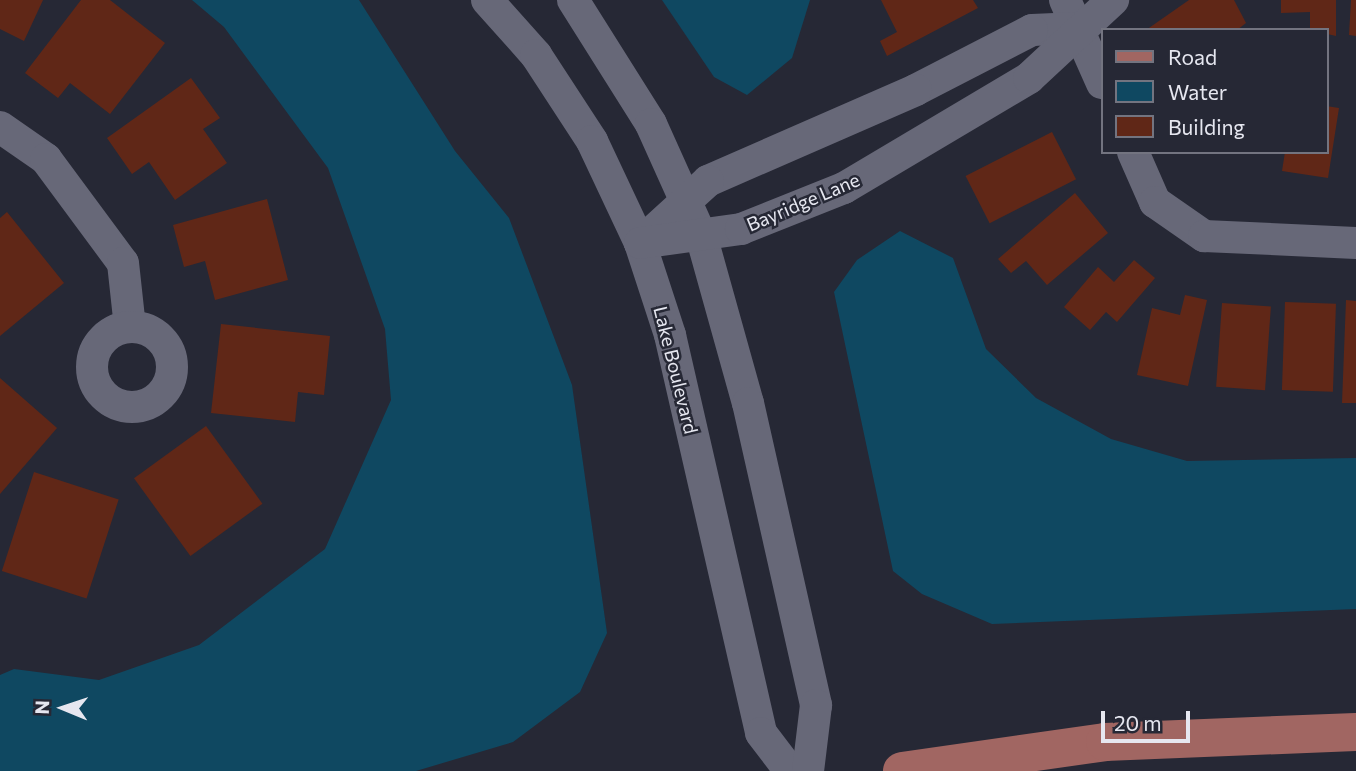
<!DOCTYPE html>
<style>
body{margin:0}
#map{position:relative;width:1356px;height:771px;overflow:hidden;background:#262835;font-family:Commissioner,sans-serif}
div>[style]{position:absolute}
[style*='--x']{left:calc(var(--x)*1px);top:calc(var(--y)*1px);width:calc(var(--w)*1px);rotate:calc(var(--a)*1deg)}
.water>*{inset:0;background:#0f4861}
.building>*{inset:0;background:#602717;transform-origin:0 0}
.minor>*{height:32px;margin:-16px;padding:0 16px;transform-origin:16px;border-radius:16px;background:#676878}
.minor>.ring{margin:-16px;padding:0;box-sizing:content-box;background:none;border:32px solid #676878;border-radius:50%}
.major>*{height:38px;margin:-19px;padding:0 19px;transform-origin:19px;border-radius:19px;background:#a16662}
span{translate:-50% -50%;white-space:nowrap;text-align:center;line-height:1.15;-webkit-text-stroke:5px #262835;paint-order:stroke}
.street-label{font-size:19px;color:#e6e7f0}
.legend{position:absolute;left:1101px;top:28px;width:228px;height:126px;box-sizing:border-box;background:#262835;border:2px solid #737480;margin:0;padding:9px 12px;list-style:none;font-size:21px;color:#e6e7f0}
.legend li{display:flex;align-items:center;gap:14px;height:35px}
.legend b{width:35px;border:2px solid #737480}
.north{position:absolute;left:28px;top:673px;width:70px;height:70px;-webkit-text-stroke:5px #262835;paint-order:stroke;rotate:272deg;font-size:19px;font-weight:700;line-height:28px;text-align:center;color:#e6e7f0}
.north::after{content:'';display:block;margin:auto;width:24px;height:32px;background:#e6e7f0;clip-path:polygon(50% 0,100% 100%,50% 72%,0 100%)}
.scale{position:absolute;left:1101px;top:711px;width:89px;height:32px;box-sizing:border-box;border:4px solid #e6e7f0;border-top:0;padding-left:9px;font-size:21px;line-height:24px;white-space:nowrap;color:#e6e7f0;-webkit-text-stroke:5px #262835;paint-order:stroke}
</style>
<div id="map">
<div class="water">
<div style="clip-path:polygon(192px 0,359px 0,455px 151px,509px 218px,572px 385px,607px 633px,580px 692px,513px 742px,416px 771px,0 771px,0 675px,14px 669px,99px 680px,199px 645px,325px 549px,391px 400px,385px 329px,328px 168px,224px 27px)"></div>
<div style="clip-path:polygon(662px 0,810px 0,792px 58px,747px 95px,714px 77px)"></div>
<div style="clip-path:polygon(900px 231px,953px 258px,986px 349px,1036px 398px,1111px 439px,1187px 461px,1356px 458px,1356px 609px,992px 624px,922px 594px,893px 571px,834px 292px,857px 260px)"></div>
</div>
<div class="building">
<div style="clip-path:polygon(0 0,43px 0,24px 41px,0 29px)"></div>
<div style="clip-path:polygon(81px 0,110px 0,165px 43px,110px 114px,70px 83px,58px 98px,25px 73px)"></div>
<div style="clip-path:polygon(881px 0,973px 0,978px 8px,887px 56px,880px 41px,897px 32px)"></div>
<div style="clip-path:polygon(1189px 0,1234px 0,1246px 23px,1237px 30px,1146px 30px)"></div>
<div style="clip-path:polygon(1281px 0,1336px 0,1336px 36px,1310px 30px,1310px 12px,1281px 13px)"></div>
<div style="clip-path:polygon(1351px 0,1356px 0,1356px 36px,1349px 35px)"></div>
<div style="clip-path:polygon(191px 78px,220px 118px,203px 129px,227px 163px,175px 200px,149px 162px,132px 174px,107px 138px)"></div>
<div style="clip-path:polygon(1326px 106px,1339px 108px,1328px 178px,1282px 171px,1285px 152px,1326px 152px)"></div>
<div style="left:1052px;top:132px;width:53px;height:97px;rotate:63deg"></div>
<div style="clip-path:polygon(1075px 193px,1108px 233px,1047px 285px,1026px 261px,1011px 273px,998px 259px)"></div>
<div style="clip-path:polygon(267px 199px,288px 280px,215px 300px,205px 261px,184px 267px,173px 225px)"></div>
<div style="clip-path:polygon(7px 212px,64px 283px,0 336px,0 218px)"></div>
<div style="clip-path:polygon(1134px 260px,1155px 278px,1117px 322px,1106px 312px,1090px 330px,1064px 307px,1098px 267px,1114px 282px)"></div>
<div style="clip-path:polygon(1185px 295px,1207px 300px,1188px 386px,1137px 375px,1152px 308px,1180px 315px)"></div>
<div style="clip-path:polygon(1346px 300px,1356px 301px,1356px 403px,1342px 403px)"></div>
<div style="left:1285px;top:302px;width:51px;height:88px;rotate:2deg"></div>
<div style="left:1222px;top:303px;width:49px;height:84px;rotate:4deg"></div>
<div style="clip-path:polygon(221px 324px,330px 336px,324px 395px,298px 392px,295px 422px,211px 413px)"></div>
<div style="clip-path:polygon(0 378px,57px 428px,0 494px)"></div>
<div style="left:206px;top:426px;width:96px;height:89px;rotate:54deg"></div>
<div style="left:34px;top:472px;width:89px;height:104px;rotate:18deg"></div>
</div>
<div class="minor">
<div style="--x:487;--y:0;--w:74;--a:48.3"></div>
<div style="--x:536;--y:55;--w:103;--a:56.9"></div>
<div style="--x:592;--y:141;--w:113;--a:64.8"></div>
<div style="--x:640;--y:243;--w:97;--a:71.9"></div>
<div style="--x:670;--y:335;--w:408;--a:77.1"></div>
<div style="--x:761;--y:733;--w:48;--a:52.7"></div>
<div style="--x:573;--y:0;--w:146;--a:57.8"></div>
<div style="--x:651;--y:124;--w:122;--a:65.8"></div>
<div style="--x:701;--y:235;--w:174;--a:74.4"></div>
<div style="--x:748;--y:403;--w:310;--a:77.3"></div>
<div style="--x:816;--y:705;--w:66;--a:96.9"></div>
<div style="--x:1065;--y:0;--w:91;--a:66"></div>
<div style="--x:1078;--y:28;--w:46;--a:177.5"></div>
<div style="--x:1032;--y:30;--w:131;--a:152.7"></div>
<div style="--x:916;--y:90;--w:227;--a:156.4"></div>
<div style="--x:708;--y:181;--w:92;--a:137.6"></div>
<div style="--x:640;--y:243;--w:102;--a:-7.9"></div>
<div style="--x:741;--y:229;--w:111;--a:-21.7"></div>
<div style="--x:844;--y:188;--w:215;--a:-30.7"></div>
<div style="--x:1029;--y:78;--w:115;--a:-42.9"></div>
<div style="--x:0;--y:127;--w:56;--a:34.8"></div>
<div style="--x:46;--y:159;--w:129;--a:53.5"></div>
<div style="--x:123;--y:263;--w:64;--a:83.8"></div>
<div style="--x:1133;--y:152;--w:55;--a:66.3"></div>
<div style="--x:1155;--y:202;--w:60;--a:34.8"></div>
<div style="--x:1204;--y:236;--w:152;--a:2.6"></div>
<div class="ring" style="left:92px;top:327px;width:48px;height:48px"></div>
</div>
<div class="major">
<div style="--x:902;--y:771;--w:205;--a:-8.1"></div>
<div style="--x:1105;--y:742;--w:251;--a:-2.3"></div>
</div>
<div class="street-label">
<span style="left:803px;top:202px;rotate:-23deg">Bayridge Lane</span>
<span style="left:676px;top:370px;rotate:76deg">Lake Boulevard</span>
</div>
<ul class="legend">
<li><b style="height:9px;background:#a16662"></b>Road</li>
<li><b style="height:19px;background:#0f4861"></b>Water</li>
<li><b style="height:19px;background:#602717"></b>Building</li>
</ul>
<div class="north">N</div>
<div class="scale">20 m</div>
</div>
